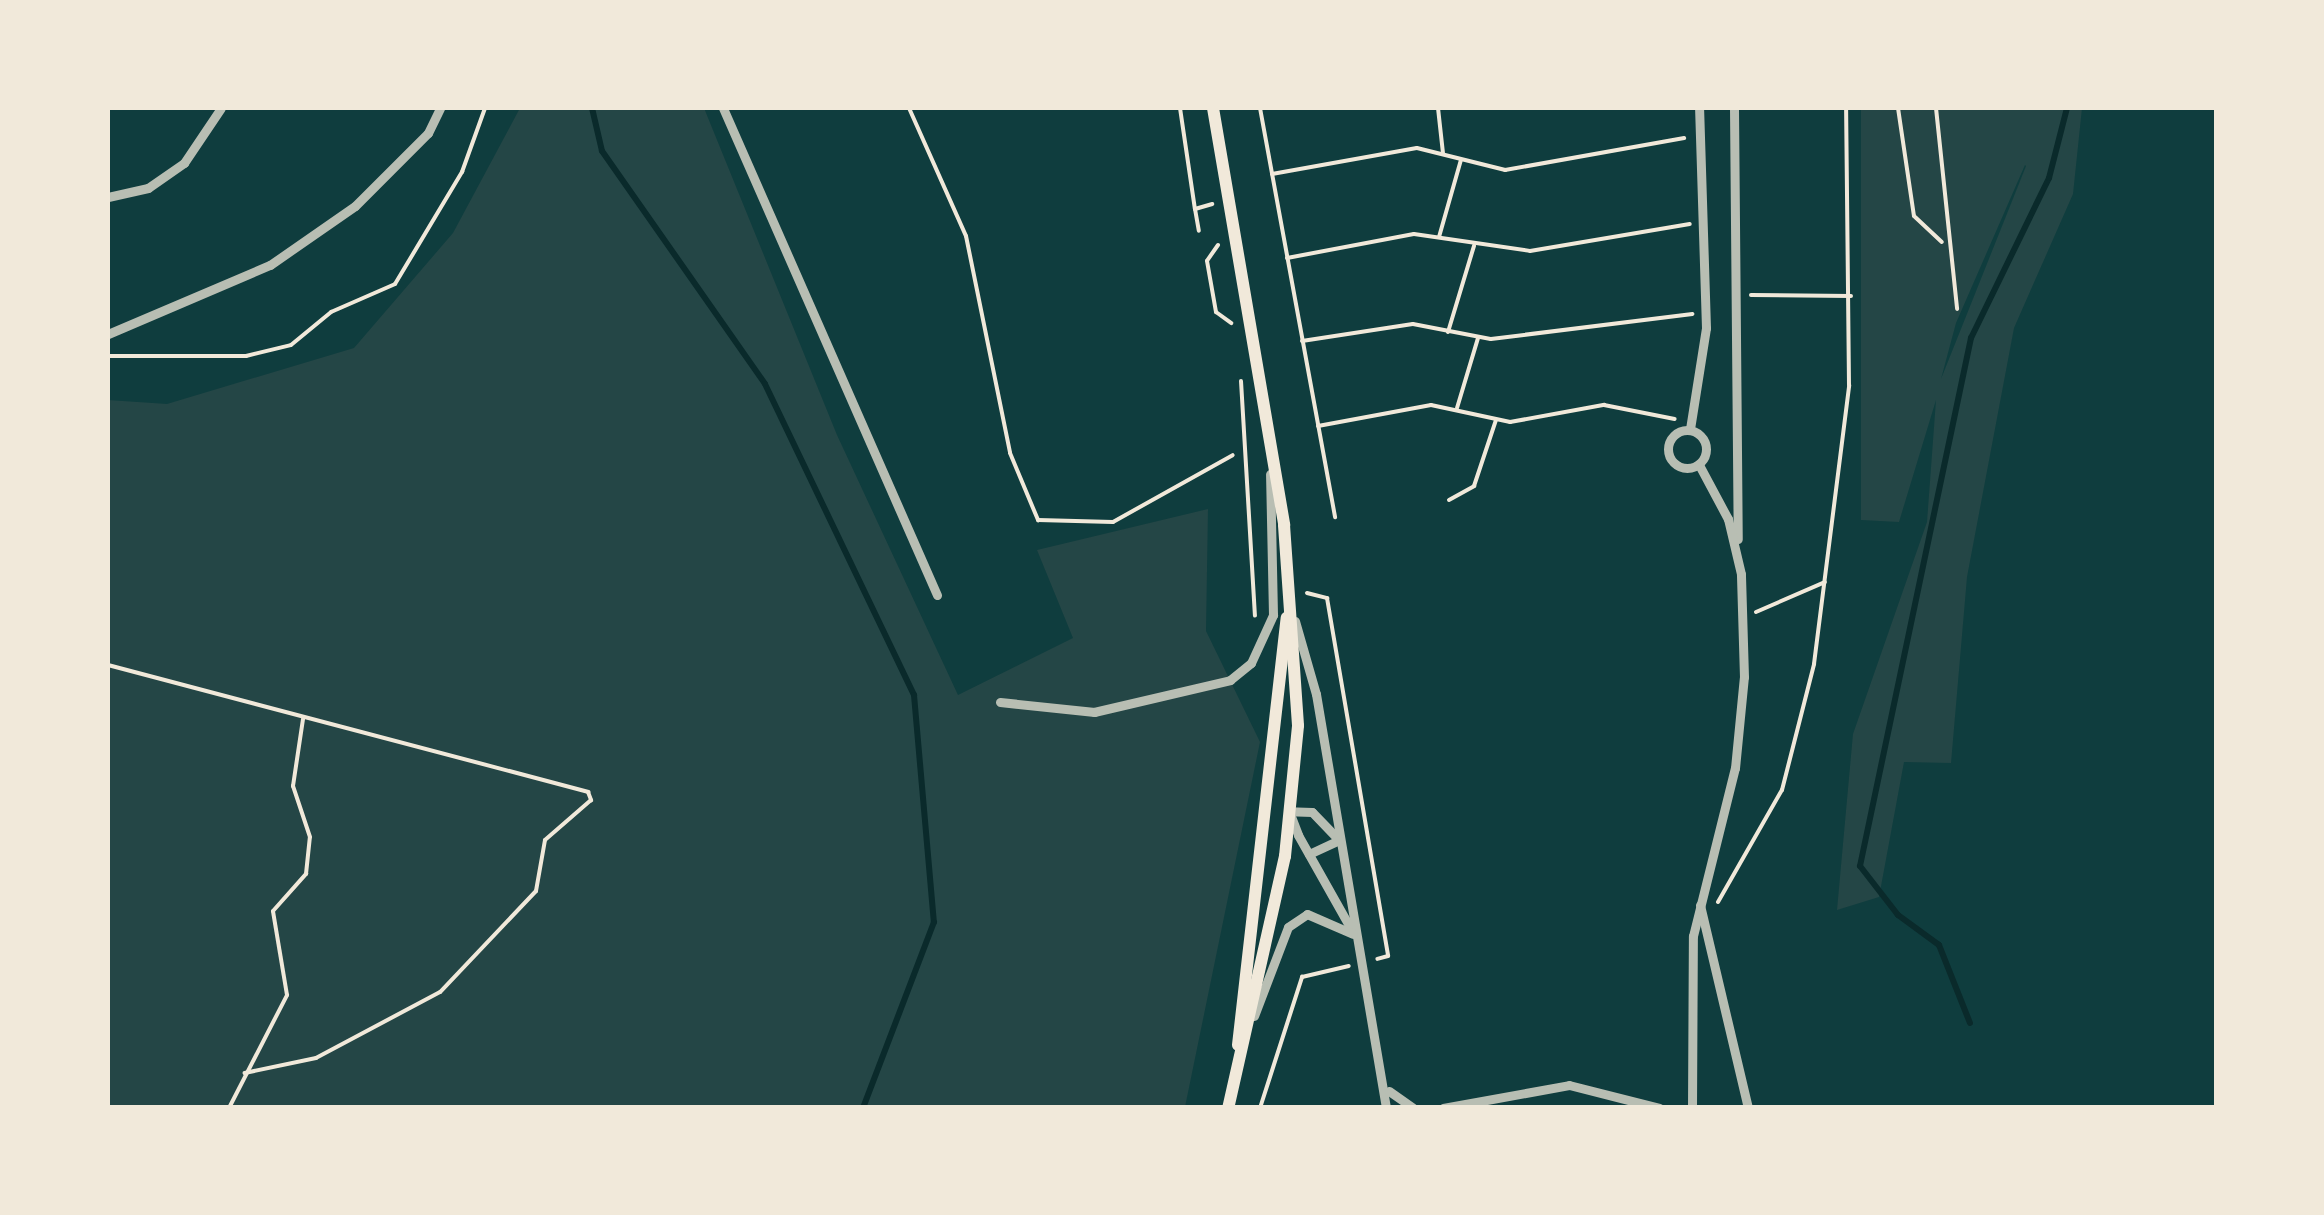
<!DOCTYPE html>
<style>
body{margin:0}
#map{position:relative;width:2324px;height:1215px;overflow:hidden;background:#0f3d3e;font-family:"PT Sans Narrow",sans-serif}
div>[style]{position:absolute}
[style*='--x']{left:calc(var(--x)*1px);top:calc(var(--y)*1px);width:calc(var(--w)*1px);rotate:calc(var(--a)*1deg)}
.green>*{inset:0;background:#244646}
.stream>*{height:6px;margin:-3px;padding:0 3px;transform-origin:3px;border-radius:3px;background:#0a2a2b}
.path>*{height:4px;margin:-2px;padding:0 2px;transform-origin:2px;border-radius:2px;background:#f1e9da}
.minor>*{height:9px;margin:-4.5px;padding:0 4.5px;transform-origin:4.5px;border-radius:4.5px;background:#b8beb3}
.minor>.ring{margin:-4.5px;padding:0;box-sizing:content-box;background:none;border:9px solid #b8beb3;border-radius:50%}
.secondary>*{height:12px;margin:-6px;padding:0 6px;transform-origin:6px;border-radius:6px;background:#f1e9da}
span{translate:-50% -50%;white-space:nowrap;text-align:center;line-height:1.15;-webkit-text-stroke:8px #f1e9da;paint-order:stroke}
.frame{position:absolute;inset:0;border:110px solid #f1e9da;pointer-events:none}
</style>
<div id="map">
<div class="green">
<div style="clip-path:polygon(520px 108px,704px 108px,837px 435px,958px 695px,1073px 638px,1037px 550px,1208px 509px,1206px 631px,1260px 742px,1185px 1107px,108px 1107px,108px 400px,167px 404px,354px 348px,453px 233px)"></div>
<div style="clip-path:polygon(evenodd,1861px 108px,2082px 108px,2073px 194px,2014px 328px,1967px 577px,1951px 763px,1904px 762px,1879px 897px,1837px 910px,1853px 734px,1927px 522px,1936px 400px,1899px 522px,1861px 520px,1861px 108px,2025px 165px,2026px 166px,1941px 379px,1956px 323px,2025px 165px)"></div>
</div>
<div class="stream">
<div style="--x:592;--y:108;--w:44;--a:76.9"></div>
<div style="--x:602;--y:151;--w:284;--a:55"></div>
<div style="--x:765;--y:384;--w:345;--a:64.4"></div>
<div style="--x:914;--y:695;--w:228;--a:85"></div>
<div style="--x:934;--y:922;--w:199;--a:110.9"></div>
<div style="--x:1970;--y:1023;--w:84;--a:-111.7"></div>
<div style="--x:1939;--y:945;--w:51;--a:-143.8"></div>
<div style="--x:1898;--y:915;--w:62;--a:-127.8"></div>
<div style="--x:1860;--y:866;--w:540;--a:-78.13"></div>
<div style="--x:1971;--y:338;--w:178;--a:-64"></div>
<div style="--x:2049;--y:178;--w:72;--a:-75.6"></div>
</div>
<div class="path">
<div style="--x:909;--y:108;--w:140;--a:66"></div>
<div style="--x:966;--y:236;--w:221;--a:78.5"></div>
<div style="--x:1010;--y:453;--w:73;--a:67.3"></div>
<div style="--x:1038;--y:520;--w:75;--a:1.5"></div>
<div style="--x:1113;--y:522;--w:137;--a:-29.2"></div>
<div style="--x:1180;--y:108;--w:102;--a:81.6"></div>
<div style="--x:1195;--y:209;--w:18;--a:-16"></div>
<div style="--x:1260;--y:108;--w:416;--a:79.6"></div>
<div style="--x:1438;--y:108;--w:45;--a:83.7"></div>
<div style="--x:1898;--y:108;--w:109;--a:81.6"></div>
<div style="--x:1914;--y:216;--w:38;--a:43"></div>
<div style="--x:1936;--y:108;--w:202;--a:84"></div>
<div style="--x:1272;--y:174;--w:147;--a:-10.2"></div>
<div style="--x:1417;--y:148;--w:91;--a:14"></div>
<div style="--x:1505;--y:170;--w:182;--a:-10.1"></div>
<div style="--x:1195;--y:209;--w:22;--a:80"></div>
<div style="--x:1439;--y:237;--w:80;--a:-74.1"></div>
<div style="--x:1218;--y:245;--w:19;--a:125"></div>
<div style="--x:1207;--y:261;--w:52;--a:80"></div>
<div style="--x:1216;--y:312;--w:19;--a:36"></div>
<div style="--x:1287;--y:258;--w:129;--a:-10.7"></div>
<div style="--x:1414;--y:234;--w:117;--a:8.3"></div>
<div style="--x:1530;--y:251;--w:162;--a:-9.6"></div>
<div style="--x:1751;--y:295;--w:100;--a:0.6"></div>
<div style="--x:1448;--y:332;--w:90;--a:-73.2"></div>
<div style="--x:1302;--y:341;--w:112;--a:-8.7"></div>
<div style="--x:1413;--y:324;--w:79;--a:10.9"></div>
<div style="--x:1491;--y:339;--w:203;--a:-7.1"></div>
<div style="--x:108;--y:356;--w:138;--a:0"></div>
<div style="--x:246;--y:356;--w:46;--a:-13.7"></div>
<div style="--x:291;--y:345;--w:52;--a:-39.5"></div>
<div style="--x:331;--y:312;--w:70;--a:-23.6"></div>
<div style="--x:395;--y:284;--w:131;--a:-59.1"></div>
<div style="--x:462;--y:172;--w:68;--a:-70.2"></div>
<div style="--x:1241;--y:381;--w:235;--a:86.6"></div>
<div style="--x:1457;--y:408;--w:73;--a:-73.3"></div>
<div style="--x:1318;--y:426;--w:115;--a:-10.5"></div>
<div style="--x:1431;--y:405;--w:81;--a:12.1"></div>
<div style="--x:1510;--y:422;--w:96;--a:-10.3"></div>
<div style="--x:1604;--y:405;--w:72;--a:11.2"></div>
<div style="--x:1449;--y:500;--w:29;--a:-29"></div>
<div style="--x:1474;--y:486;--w:70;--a:-71.6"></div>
<div style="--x:1307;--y:593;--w:21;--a:14"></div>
<div style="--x:1327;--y:598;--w:363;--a:80.3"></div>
<div style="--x:1388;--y:956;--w:11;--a:165"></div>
<div style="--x:1756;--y:612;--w:75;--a:-23.5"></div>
<div style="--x:108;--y:665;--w:497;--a:14.8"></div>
<div style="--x:588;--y:792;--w:9;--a:69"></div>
<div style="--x:591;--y:800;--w:61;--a:139"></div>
<div style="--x:545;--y:840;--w:52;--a:100"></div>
<div style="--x:536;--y:891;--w:139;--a:133.5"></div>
<div style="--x:440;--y:992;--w:140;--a:152"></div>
<div style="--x:316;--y:1058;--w:73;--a:168.1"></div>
<div style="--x:1718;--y:902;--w:129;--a:-60.3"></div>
<div style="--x:1782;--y:790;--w:130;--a:-75.7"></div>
<div style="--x:1814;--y:664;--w:281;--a:-82.8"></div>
<div style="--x:1849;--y:385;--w:277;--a:-90.6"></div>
<div style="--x:229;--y:1108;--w:127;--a:-62.8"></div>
<div style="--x:287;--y:995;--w:85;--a:-99.5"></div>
<div style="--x:273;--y:911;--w:50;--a:-48.3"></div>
<div style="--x:306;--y:874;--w:37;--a:-84"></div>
<div style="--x:310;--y:837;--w:54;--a:-108.4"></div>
<div style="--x:293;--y:786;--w:68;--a:-81.5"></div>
<div style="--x:1260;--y:1108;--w:138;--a:-72.2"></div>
<div style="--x:1302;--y:977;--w:48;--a:-13.2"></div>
</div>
<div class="minor">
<div style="--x:723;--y:108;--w:532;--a:66.28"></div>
<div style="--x:1734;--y:108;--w:431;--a:89.5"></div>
<div style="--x:108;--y:197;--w:41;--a:-12.7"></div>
<div style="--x:148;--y:188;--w:44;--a:-34.8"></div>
<div style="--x:184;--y:163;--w:66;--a:-56.1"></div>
<div style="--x:108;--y:334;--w:176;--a:-23.1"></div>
<div style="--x:270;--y:265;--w:103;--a:-34.8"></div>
<div style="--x:355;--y:206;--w:103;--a:-45"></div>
<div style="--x:428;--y:133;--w:28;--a:-64"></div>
<div style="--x:1690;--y:429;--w:102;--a:-81"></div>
<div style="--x:1706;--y:328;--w:220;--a:-91.8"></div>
<div class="ring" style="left:1668px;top:430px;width:29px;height:29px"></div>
<div style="--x:1295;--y:621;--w:76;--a:74"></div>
<div style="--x:1316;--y:694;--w:420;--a:80.4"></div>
<div style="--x:1000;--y:702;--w:95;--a:6.1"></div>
<div style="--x:1094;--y:712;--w:140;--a:-13.2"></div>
<div style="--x:1230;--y:680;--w:27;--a:-39"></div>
<div style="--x:1251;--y:663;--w:53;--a:-65.4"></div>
<div style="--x:1273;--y:615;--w:141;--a:-91.2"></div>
<div style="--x:1309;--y:854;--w:33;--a:-25"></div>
<div style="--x:1339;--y:840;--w:39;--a:-134"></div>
<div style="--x:1312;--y:812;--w:23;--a:-178"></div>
<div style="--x:1289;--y:811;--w:26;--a:69"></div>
<div style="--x:1298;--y:835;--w:108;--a:60.6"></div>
<div style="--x:1700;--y:905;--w:209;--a:76.7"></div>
<div style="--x:1254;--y:1016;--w:95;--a:-69.1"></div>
<div style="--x:1288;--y:927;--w:23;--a:-34"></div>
<div style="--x:1307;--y:914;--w:50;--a:23.5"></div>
<div style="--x:1389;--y:1091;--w:29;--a:35"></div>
<div style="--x:1443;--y:1108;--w:128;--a:-10.3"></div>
<div style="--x:1569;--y:1085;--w:93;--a:14.3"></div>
<div style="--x:1692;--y:1108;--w:172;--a:-89.7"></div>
<div style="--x:1693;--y:936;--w:173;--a:-76"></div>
<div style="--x:1735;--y:768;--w:91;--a:-84.4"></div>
<div style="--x:1744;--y:677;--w:103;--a:-91.7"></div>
<div style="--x:1741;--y:574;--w:57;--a:-103.3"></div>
<div style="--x:1728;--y:519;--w:61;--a:-118.2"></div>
</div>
<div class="secondary">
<div style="--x:1213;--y:108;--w:423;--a:80.3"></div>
<div style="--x:1284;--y:525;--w:201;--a:86"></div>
<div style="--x:1298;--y:726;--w:131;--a:95.7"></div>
<div style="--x:1285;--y:856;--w:258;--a:102.7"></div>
<div style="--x:1238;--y:1045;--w:430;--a:-83.5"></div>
</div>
<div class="frame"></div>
</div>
